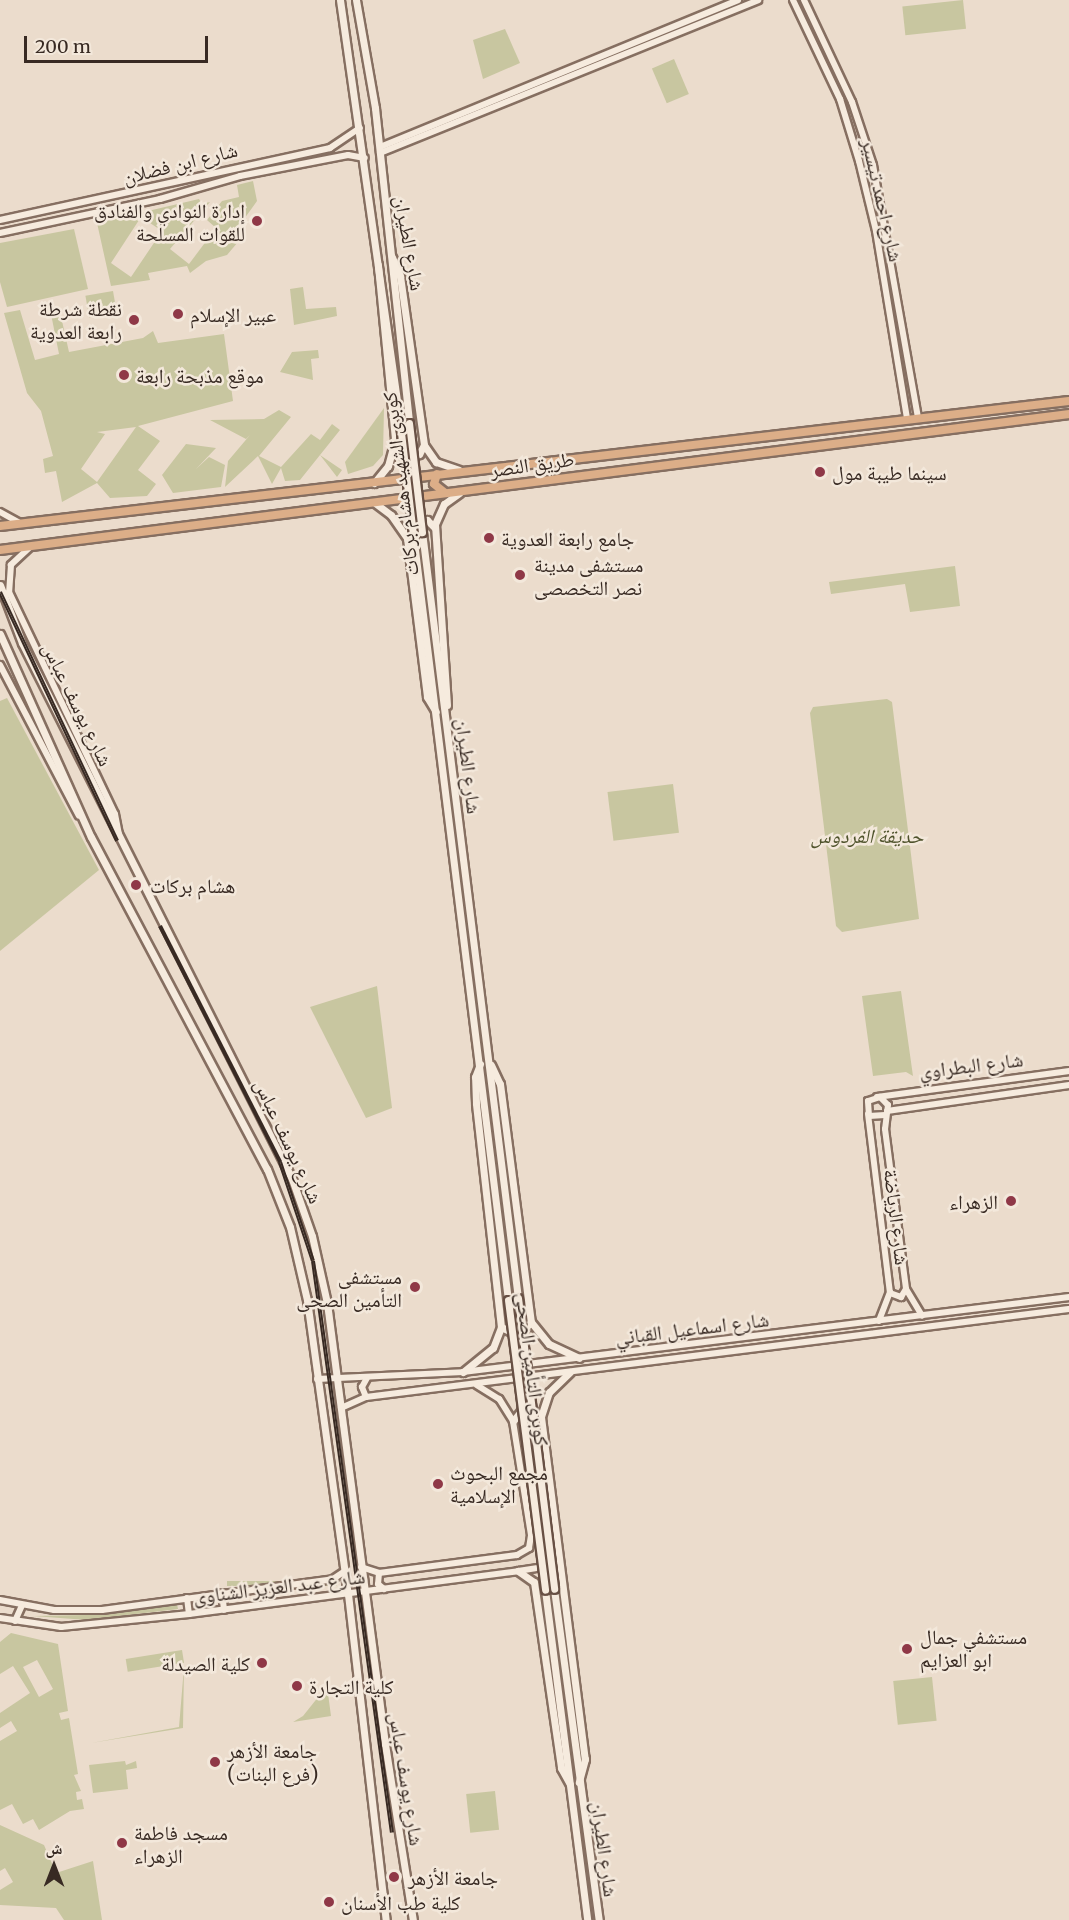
<!DOCTYPE html>
<meta charset="utf-8">
<style>
body{margin:0}
#map{position:relative;width:1069px;height:1920px;overflow:hidden;background:#ebdccc;font-family:Merriweather,"Noto Naskh Arabic",serif}
div>[style]{position:absolute}
[style*='--x']{left:calc(var(--x)*1px);top:calc(var(--y)*1px);width:calc(var(--w)*1px);rotate:calc(var(--a)*1deg)}
.green>*{inset:0;background:#c8c6a0;transform-origin:0 0}
.roads{filter:drop-shadow(2px 0 #866f61) drop-shadow(-2px 0 #866f61) drop-shadow(0 2px #866f61) drop-shadow(0 -2px #866f61)}
.tertiary>*{height:6px;margin:-3px;padding:0 3px;transform-origin:3px;border-radius:3px;background:#f6ebde}
.secondary>*{height:7px;margin:-3.5px;padding:0 3.5px;transform-origin:3.5px;border-radius:3.5px;background:#f6ebde}
.trunk>*{height:8px;margin:-4px;padding:0 4px;transform-origin:4px;border-radius:4px;background:#dcae88}
.rail>*{height:4px;margin-top:-2px;transform-origin:0;background:repeating-linear-gradient(90deg,#f3e8db 0 4.5px,#382a23 0 9px);box-sizing:border-box;border-block:2px solid #382a23}
.bridges{filter:drop-shadow(2px 0 #685044) drop-shadow(-2px 0 #685044) drop-shadow(0 2px #685044) drop-shadow(0 -2px #685044)}
.secondary-bridge>*{height:7px;margin:-3.5px;padding:0 3.5px;transform-origin:3.5px;border-radius:3.5px;background:#f6ebde}
.dots>*{width:16px;height:16px;translate:-50% -50%;box-sizing:border-box;border:3px solid #f3e8db;border-radius:50%}
span{translate:-50% -50%;white-space:nowrap;text-align:center;line-height:1.15;-webkit-text-stroke:5px #f3e8db;paint-order:stroke}
.street-label{font-size:20px;color:#382a23}
.poi-label{font-size:20px;color:#382a23}
.right{translate:-100% -50%;text-align:right}
.left{translate:0 -50%;text-align:left}
.park-label{font-size:20px;color:#4f532c;font-style:italic}
.north{position:absolute;left:24px;top:1836px;width:60px;height:60px;-webkit-text-stroke:4px #f3e8db;paint-order:stroke;rotate:0deg;font-size:16px;font-weight:700;line-height:24px;text-align:center;color:#382a23}
.north::after{content:'';display:block;margin:auto;width:21px;height:27px;background:#382a23;clip-path:polygon(50% 0,100% 100%,50% 72%,0 100%)}
.scale{position:absolute;left:24px;top:36px;width:184px;height:27px;box-sizing:border-box;border:3px solid #382a23;border-top:0;padding-left:8px;font-size:18px;line-height:21px;white-space:nowrap;color:#382a23;-webkit-text-stroke:4px #f3e8db;paint-order:stroke}
</style>
<div id="map">
<div class="green">
<div style="left:963px;top:0;width:29px;height:61px;rotate:84deg"></div>
<div style="clip-path:polygon(505px 29px,520px 63px,483px 79px,473px 40px)"></div>
<div style="left:674px;top:59px;width:38px;height:24px;rotate:67deg"></div>
<div style="clip-path:polygon(evenodd,253px 181px,257px 201px,231px 237px,238px 242px,227px 255px,206px 261px,190px 273px,187px 266px,148px 273px,150px 280px,111px 286px,97px 223px,199px 199px,202px 204px,210px 202px,170px 249px,189px 264px,216px 228px,207px 220px,222px 201px,239px 197px,237px 185px,253px 181px,141px 217px,162px 231px,131px 277px,111px 263px,141px 217px)"></div>
<div style="clip-path:polygon(74px 229px,88px 289px,7px 307px,0 282px,0 243px)"></div>
<div style="clip-path:polygon(303px 287px,306px 309px,336px 307px,337px 316px,294px 325px,290px 289px)"></div>
<div style="left:113px;top:291px;width:22px;height:28px;rotate:80deg"></div>
<div style="clip-path:polygon(evenodd,20px 310px,35px 360px,59px 354px,51px 314px,60px 312px,69px 352px,143px 338px,153px 331px,158px 343px,224px 334px,233px 401px,138px 426px,160px 441px,138px 470px,156px 484px,147px 496px,110px 498px,97px 483px,62px 502px,56px 471px,45px 473px,43px 459px,53px 456px,41px 411px,27px 393px,4px 313px,20px 310px,136px 427px,97px 482px,81px 469px,105px 434px,97px 432px,136px 427px)"></div>
<div style="clip-path:polygon(318px 350px,319px 358px,311px 359px,313px 380px,280px 372px,292px 352px)"></div>
<div style="clip-path:polygon(384px 408px,383px 455px,373px 466px,348px 474px,345px 462px)"></div>
<div style="clip-path:polygon(279px 410px,291px 417px,259px 456px,281px 467px,311px 434px,320px 440px,332px 424px,340px 430px,320px 455px,342px 470px,337px 477px,320px 455px,300px 480px,285px 481px,281px 468px,272px 484px,258px 456px,225px 487px,228px 461px,250px 435px,246px 439px,210px 420px,264px 419px)"></div>
<div style="clip-path:polygon(186px 444px,216px 448px,196px 469px,209px 457px,225px 465px,221px 487px,173px 493px,162px 475px)"></div>
<div style="clip-path:polygon(955px 566px,960px 606px,910px 612px,905px 584px,831px 594px,829px 582px)"></div>
<div style="clip-path:polygon(7px 698px,99px 870px,0 951px,0 701px)"></div>
<div style="clip-path:polygon(887px 699px,892px 702px,919px 919px,842px 932px,836px 926px,810px 713px,813px 707px)"></div>
<div style="left:673px;top:784px;width:49px;height:66px;rotate:83deg"></div>
<div style="clip-path:polygon(377px 986px,392px 1108px,366px 1118px,310px 1007px)"></div>
<div style="clip-path:polygon(901px 991px,913px 1076px,906px 1072px,873px 1076px,862px 996px)"></div>
<div style="left:337px;top:1581px;width:5px;height:110px;rotate:90deg"></div>
<div style="clip-path:polygon(177px 1604px,178px 1609px,87px 1620px,33px 1616px,87px 1615px)"></div>
<div style="clip-path:polygon(evenodd,11px 1633px,58px 1644px,68px 1711px,59px 1713px,61px 1720px,69px 1718px,78px 1774px,74px 1775px,81px 1791px,76px 1792px,77px 1800px,82px 1799px,84px 1809px,70px 1811px,39px 1830px,33px 1819px,23px 1824px,12px 1804px,0 1810px,0 1741px,17px 1731px,11px 1721px,0 1728px,0 1713px,30px 1693px,13px 1666px,0 1674px,0 1642px,11px 1633px,37px 1660px,53px 1689px,39px 1697px,23px 1667px,37px 1660px)"></div>
<div style="left:182px;top:1650px;width:13px;height:57px;rotate:81deg"></div>
<div style="clip-path:polygon(184px 1667px,183px 1728px,91px 1743px,179px 1727px)"></div>
<div style="left:932px;top:1677px;width:44px;height:39px;rotate:84deg"></div>
<div style="clip-path:polygon(327px 1686px,331px 1716px,293px 1722px,303px 1716px)"></div>
<div style="clip-path:polygon(125px 1761px,126px 1765px,136px 1761px,137px 1768px,126px 1770px,128px 1789px,93px 1793px,89px 1765px)"></div>
<div style="left:495px;top:1791px;width:39px;height:29px;rotate:84deg"></div>
<div style="clip-path:polygon(0 1825px,44px 1845px,56px 1873px,93px 1861px,102px 1920px,64px 1920px,56px 1908px,0 1905px,0 1890px,13px 1882px,5px 1868px,0 1871px)"></div>
</div>
<div class="roads">
<div class="tertiary">
<div style="--x:793;--y:0;--w:110;--a:64.6"></div>
<div style="--x:840;--y:99;--w:65;--a:73"></div>
<div style="--x:859;--y:161;--w:72;--a:76.3"></div>
<div style="--x:876;--y:231;--w:190;--a:80.6"></div>
<div style="--x:804;--y:0;--w:113;--a:64.8"></div>
<div style="--x:852;--y:102;--w:66;--a:71.6"></div>
<div style="--x:873;--y:165;--w:256;--a:79.9"></div>
<div style="--x:380;--y:147;--w:387;--a:-22.3"></div>
<div style="--x:380;--y:153;--w:408;--a:-22"></div>
<div style="--x:0;--y:220;--w:338;--a:-12.3"></div>
<div style="--x:330;--y:148;--w:36;--a:-34"></div>
<div style="--x:0;--y:233;--w:164;--a:-12"></div>
<div style="--x:160;--y:199;--w:83;--a:-16"></div>
<div style="--x:240;--y:176;--w:110;--a:-11"></div>
<div style="--x:348;--y:155;--w:17;--a:10"></div>
<div style="--x:0;--y:512;--w:23;--a:29"></div>
<div style="--x:29;--y:548;--w:25;--a:137"></div>
<div style="--x:11;--y:565;--w:27;--a:94"></div>
<div style="--x:9;--y:592;--w:246;--a:64.5"></div>
<div style="--x:115;--y:814;--w:20;--a:79"></div>
<div style="--x:0;--y:665;--w:170;--a:62.4"></div>
<div style="--x:877;--y:1097;--w:194;--a:-7.7"></div>
<div style="--x:887;--y:1111;--w:184;--a:-8.1"></div>
<div style="--x:868;--y:1114;--w:179;--a:83"></div>
<div style="--x:890;--y:1292;--w:31;--a:111"></div>
<div style="--x:885;--y:1115;--w:16;--a:176"></div>
<div style="--x:869;--y:1116;--w:15;--a:-94"></div>
<div style="--x:868;--y:1101;--w:13;--a:-18"></div>
<div style="--x:880;--y:1097;--w:11;--a:45"></div>
<div style="--x:888;--y:1105;--w:24;--a:97"></div>
<div style="--x:885;--y:1129;--w:161;--a:82.5"></div>
<div style="--x:906;--y:1289;--w:31;--a:59"></div>
<div style="--x:890;--y:1293;--w:12;--a:20"></div>
<div style="--x:901;--y:1297;--w:9;--a:-58"></div>
<div style="--x:317;--y:1379;--w:146;--a:-2.7"></div>
<div style="--x:463;--y:1372;--w:611;--a:-7.06"></div>
<div style="--x:366;--y:1397;--w:11;--a:-112"></div>
<div style="--x:362;--y:1387;--w:10;--a:-61"></div>
<div style="--x:341;--y:1408;--w:27;--a:-24"></div>
<div style="--x:366;--y:1397;--w:708;--a:-7.14"></div>
<div style="--x:361;--y:1567;--w:19;--a:18"></div>
<div style="--x:379;--y:1573;--w:139;--a:-7.4"></div>
<div style="--x:517;--y:1555;--w:14;--a:-30"></div>
<div style="--x:529;--y:1548;--w:13;--a:-81"></div>
<div style="--x:531;--y:1535;--w:115;--a:-99"></div>
<div style="--x:513;--y:1421;--w:26;--a:-122"></div>
<div style="--x:499;--y:1399;--w:26;--a:-148"></div>
<div style="--x:379;--y:1573;--w:11;--a:95"></div>
<div style="--x:378;--y:1584;--w:8;--a:40"></div>
<div style="--x:222;--y:1593;--w:17;--a:83"></div>
<div style="--x:187;--y:1598;--w:16;--a:83"></div>
<div style="--x:0;--y:1600;--w:55;--a:10.5"></div>
<div style="--x:54;--y:1610;--w:48;--a:0"></div>
<div style="--x:102;--y:1610;--w:233;--a:-7.6"></div>
<div style="--x:333;--y:1579;--w:14;--a:-34"></div>
<div style="--x:0;--y:1618;--w:62;--a:8.4"></div>
<div style="--x:61;--y:1627;--w:129;--a:-5.8"></div>
<div style="--x:189;--y:1614;--w:332;--a:-7.4"></div>
<div style="--x:518;--y:1571;--w:25;--a:-9"></div>
<div style="--x:543;--y:1567;--w:19;--a:-36"></div>
<div style="--x:15;--y:1621;--w:17;--a:-66"></div>
</div>
<div class="secondary">
<div style="--x:340;--y:0;--w:428;--a:81.9"></div>
<div style="--x:356;--y:0;--w:110;--a:80"></div>
<div style="--x:375;--y:108;--w:317;--a:83.8"></div>
<div style="--x:392;--y:257;--w:21;--a:67"></div>
<div style="--x:400;--y:276;--w:171;--a:81.9"></div>
<div style="--x:424;--y:445;--w:21;--a:55"></div>
<div style="--x:436;--y:462;--w:24;--a:19"></div>
<div style="--x:394;--y:448;--w:18;--a:34"></div>
<div style="--x:409;--y:458;--w:11;--a:-22"></div>
<div style="--x:419;--y:454;--w:10;--a:-61"></div>
<div style="--x:374;--y:483;--w:22;--a:-51"></div>
<div style="--x:388;--y:466;--w:28;--a:-75"></div>
<div style="--x:395;--y:439;--w:175;--a:-95.6"></div>
<div style="--x:375;--y:503;--w:20;--a:37"></div>
<div style="--x:391;--y:515;--w:28;--a:55"></div>
<div style="--x:407;--y:538;--w:160;--a:82.8"></div>
<div style="--x:427;--y:697;--w:17;--a:59"></div>
<div style="--x:422;--y:532;--w:772;--a:82.86"></div>
<div style="--x:413;--y:534;--w:772;--a:82.93"></div>
<div style="--x:406;--y:535;--w:18;--a:-56"></div>
<div style="--x:416;--y:520;--w:11;--a:0"></div>
<div style="--x:427;--y:520;--w:11;--a:45"></div>
<div style="--x:0;--y:585;--w:62;--a:69.2"></div>
<div style="--x:22;--y:643;--w:600;--a:63.26"></div>
<div style="--x:292;--y:1179;--w:60;--a:70.7"></div>
<div style="--x:312;--y:1236;--w:69;--a:77.4"></div>
<div style="--x:327;--y:1303;--w:445;--a:82.5"></div>
<div style="--x:385;--y:1744;--w:178;--a:81"></div>
<div style="--x:0;--y:634;--w:222;--a:65.9"></div>
<div style="--x:91;--y:837;--w:376;--a:62.1"></div>
<div style="--x:267;--y:1169;--w:62;--a:68.4"></div>
<div style="--x:290;--y:1227;--w:75;--a:76.9"></div>
<div style="--x:307;--y:1300;--w:297;--a:82.1"></div>
<div style="--x:348;--y:1594;--w:328;--a:83.4"></div>
<div style="--x:447;--y:705;--w:181;--a:-93.8"></div>
<div style="--x:435;--y:524;--w:22;--a:-66"></div>
<div style="--x:444;--y:504;--w:19;--a:-36"></div>
<div style="--x:491;--y:1065;--w:21;--a:65"></div>
<div style="--x:500;--y:1084;--w:240;--a:82.6"></div>
<div style="--x:531;--y:1322;--w:28;--a:51"></div>
<div style="--x:549;--y:1344;--w:33;--a:25"></div>
<div style="--x:501;--y:1327;--w:19;--a:25"></div>
<div style="--x:518;--y:1335;--w:18;--a:-45"></div>
<div style="--x:463;--y:1372;--w:38;--a:-39"></div>
<div style="--x:493;--y:1348;--w:22;--a:-69"></div>
<div style="--x:501;--y:1327;--w:225;--a:-96.4"></div>
<div style="--x:476;--y:1103;--w:26;--a:-92"></div>
<div style="--x:475;--y:1077;--w:14;--a:-69"></div>
<div style="--x:570;--y:1372;--w:29;--a:136"></div>
<div style="--x:549;--y:1392;--w:26;--a:108"></div>
<div style="--x:541;--y:1417;--w:345;--a:82.7"></div>
<div style="--x:585;--y:1759;--w:24;--a:105"></div>
<div style="--x:513;--y:1421;--w:13;--a:-51"></div>
<div style="--x:521;--y:1411;--w:14;--a:4"></div>
<div style="--x:518;--y:1571;--w:19;--a:35"></div>
<div style="--x:534;--y:1582;--w:188;--a:81.7"></div>
<div style="--x:561;--y:1768;--w:18;--a:61"></div>
<div style="--x:554;--y:1589;--w:334;--a:82.3"></div>
<div style="--x:545;--y:1590;--w:333;--a:82.7"></div>
</div>
<div class="trunk">
<div style="--x:437;--y:474;--w:10;--a:107"></div>
<div style="--x:434;--y:484;--w:13;--a:39"></div>
<div style="--x:0;--y:526;--w:1076;--a:-6.67"></div>
<div style="--x:0;--y:550;--w:1078;--a:-7.25"></div>
</div>
</div>
<div class="rail">
<div style="--x:0;--y:592;--w:275;--a:64.8"></div>
<div style="--x:160;--y:926;--w:265;--a:63"></div>
<div style="--x:280;--y:1162;--w:104;--a:71.6"></div>
<div style="--x:313;--y:1261;--w:577;--a:82.14"></div>
</div>
<div class="bridges">
<div class="secondary-bridge">
<div style="--x:409;--y:423;--w:110;--a:83.2"></div>
<div style="--x:400;--y:424;--w:111;--a:83.3"></div>
<div style="--x:518;--y:1298;--w:293;--a:82.9"></div>
<div style="--x:508;--y:1300;--w:292;--a:82.7"></div>
</div>
</div>
<div class="dots">
<div style="left:257px;top:221px;background:#8f3847"></div>
<div style="left:178px;top:314px;background:#8f3847"></div>
<div style="left:134px;top:320px;background:#8f3847"></div>
<div style="left:124px;top:375px;background:#8f3847"></div>
<div style="left:820px;top:472px;background:#8f3847"></div>
<div style="left:489px;top:538px;background:#8f3847"></div>
<div style="left:520px;top:575px;background:#8f3847"></div>
<div style="left:136px;top:885px;background:#8f3847"></div>
<div style="left:1011px;top:1201px;background:#8f3847"></div>
<div style="left:415px;top:1287px;background:#8f3847"></div>
<div style="left:438px;top:1484px;background:#8f3847"></div>
<div style="left:907px;top:1649px;background:#8f3847"></div>
<div style="left:262px;top:1663px;background:#8f3847"></div>
<div style="left:297px;top:1686px;background:#8f3847"></div>
<div style="left:215px;top:1762px;background:#8f3847"></div>
<div style="left:122px;top:1843px;background:#8f3847"></div>
<div style="left:394px;top:1877px;background:#8f3847"></div>
<div style="left:329px;top:1902px;background:#8f3847"></div>
</div>
<div class="street-label">
<span style="left:180px;top:163px;rotate:-14deg">شارع ابن فضلان</span>
<span style="left:883px;top:200px;rotate:77deg">شارع احمد تيسير</span>
<span style="left:410px;top:243px;rotate:80deg">شارع الطيران</span>
<span style="left:532px;top:464px;rotate:-8deg">طريق النصر</span>
<span style="left:400px;top:484px;rotate:-97deg">كوبرى الشهيد هشام بركات</span>
<span style="left:78px;top:704px;rotate:64deg">شارع يوسف عباس</span>
<span style="left:469px;top:766px;rotate:83deg">شارع الطيران</span>
<span style="left:971px;top:1065px;rotate:-7deg">شارع البطراوي</span>
<span style="left:289px;top:1141px;rotate:65deg">شارع يوسف عباس</span>
<span style="left:897px;top:1217px;rotate:83deg">شارع الرياضة</span>
<span style="left:692px;top:1328px;rotate:-7deg">شارع اسماعيل القباني</span>
<span style="left:533px;top:1369px;rotate:83deg">كوبرى التأمين الصحى</span>
<span style="left:279px;top:1586px;rotate:-7deg">شارع عبد العزيز الشناوى</span>
<span style="left:407px;top:1779px;rotate:81deg">شارع يوسف عباس</span>
<span style="left:605px;top:1849px;rotate:82deg">شارع الطيران</span>
</div>
<div class="poi-label">
<span class="right" style="left:245px;top:222px">إدارة النوادي والفنادق<br>للقوات المسلحة</span>
<span class="right" style="left:122px;top:320px">نقطة شرطة<br>رابعة العدوية</span>
<span class="left" style="left:190px;top:314px">عبير الإسلام</span>
<span class="left" style="left:136px;top:375px">موقع مذبحة رابعة</span>
<span class="left" style="left:832px;top:472px">سينما طيبة مول</span>
<span class="left" style="left:501px;top:538px">جامع رابعة العدوية</span>
<span class="left" style="left:534px;top:576px">مستشفى مدينة<br>نصر التخصصى</span>
<span class="left" style="left:150px;top:885px">هشام بركات</span>
<span class="right" style="left:998px;top:1201px">الزهراء</span>
<span class="right" style="left:402px;top:1288px">مستشفى<br>التأمين الصحى</span>
<span class="left" style="left:450px;top:1484px">مجمع البحوث<br>الإسلامية</span>
<span class="left" style="left:920px;top:1648px">مستشفي جمال<br>ابو العزايم</span>
<span class="right" style="left:250px;top:1663px">كلية الصيدلة</span>
<span class="left" style="left:309px;top:1686px">كلية التجارة</span>
<span class="left" style="left:227px;top:1762px">جامعة الأزهر<br>(فرع البنات)</span>
<span class="left" style="left:134px;top:1844px">مسجد فاطمة<br>الزهراء</span>
<span class="left" style="left:408px;top:1877px">جامعة الأزهر</span>
<span class="left" style="left:341px;top:1902px">كلية طب الأسنان</span>
</div>
<div class="park-label">
<span style="left:867px;top:835px">حديقة الفردوس</span>
</div>
<div class="north">ش</div>
<div class="scale">200 m</div>
</div>
